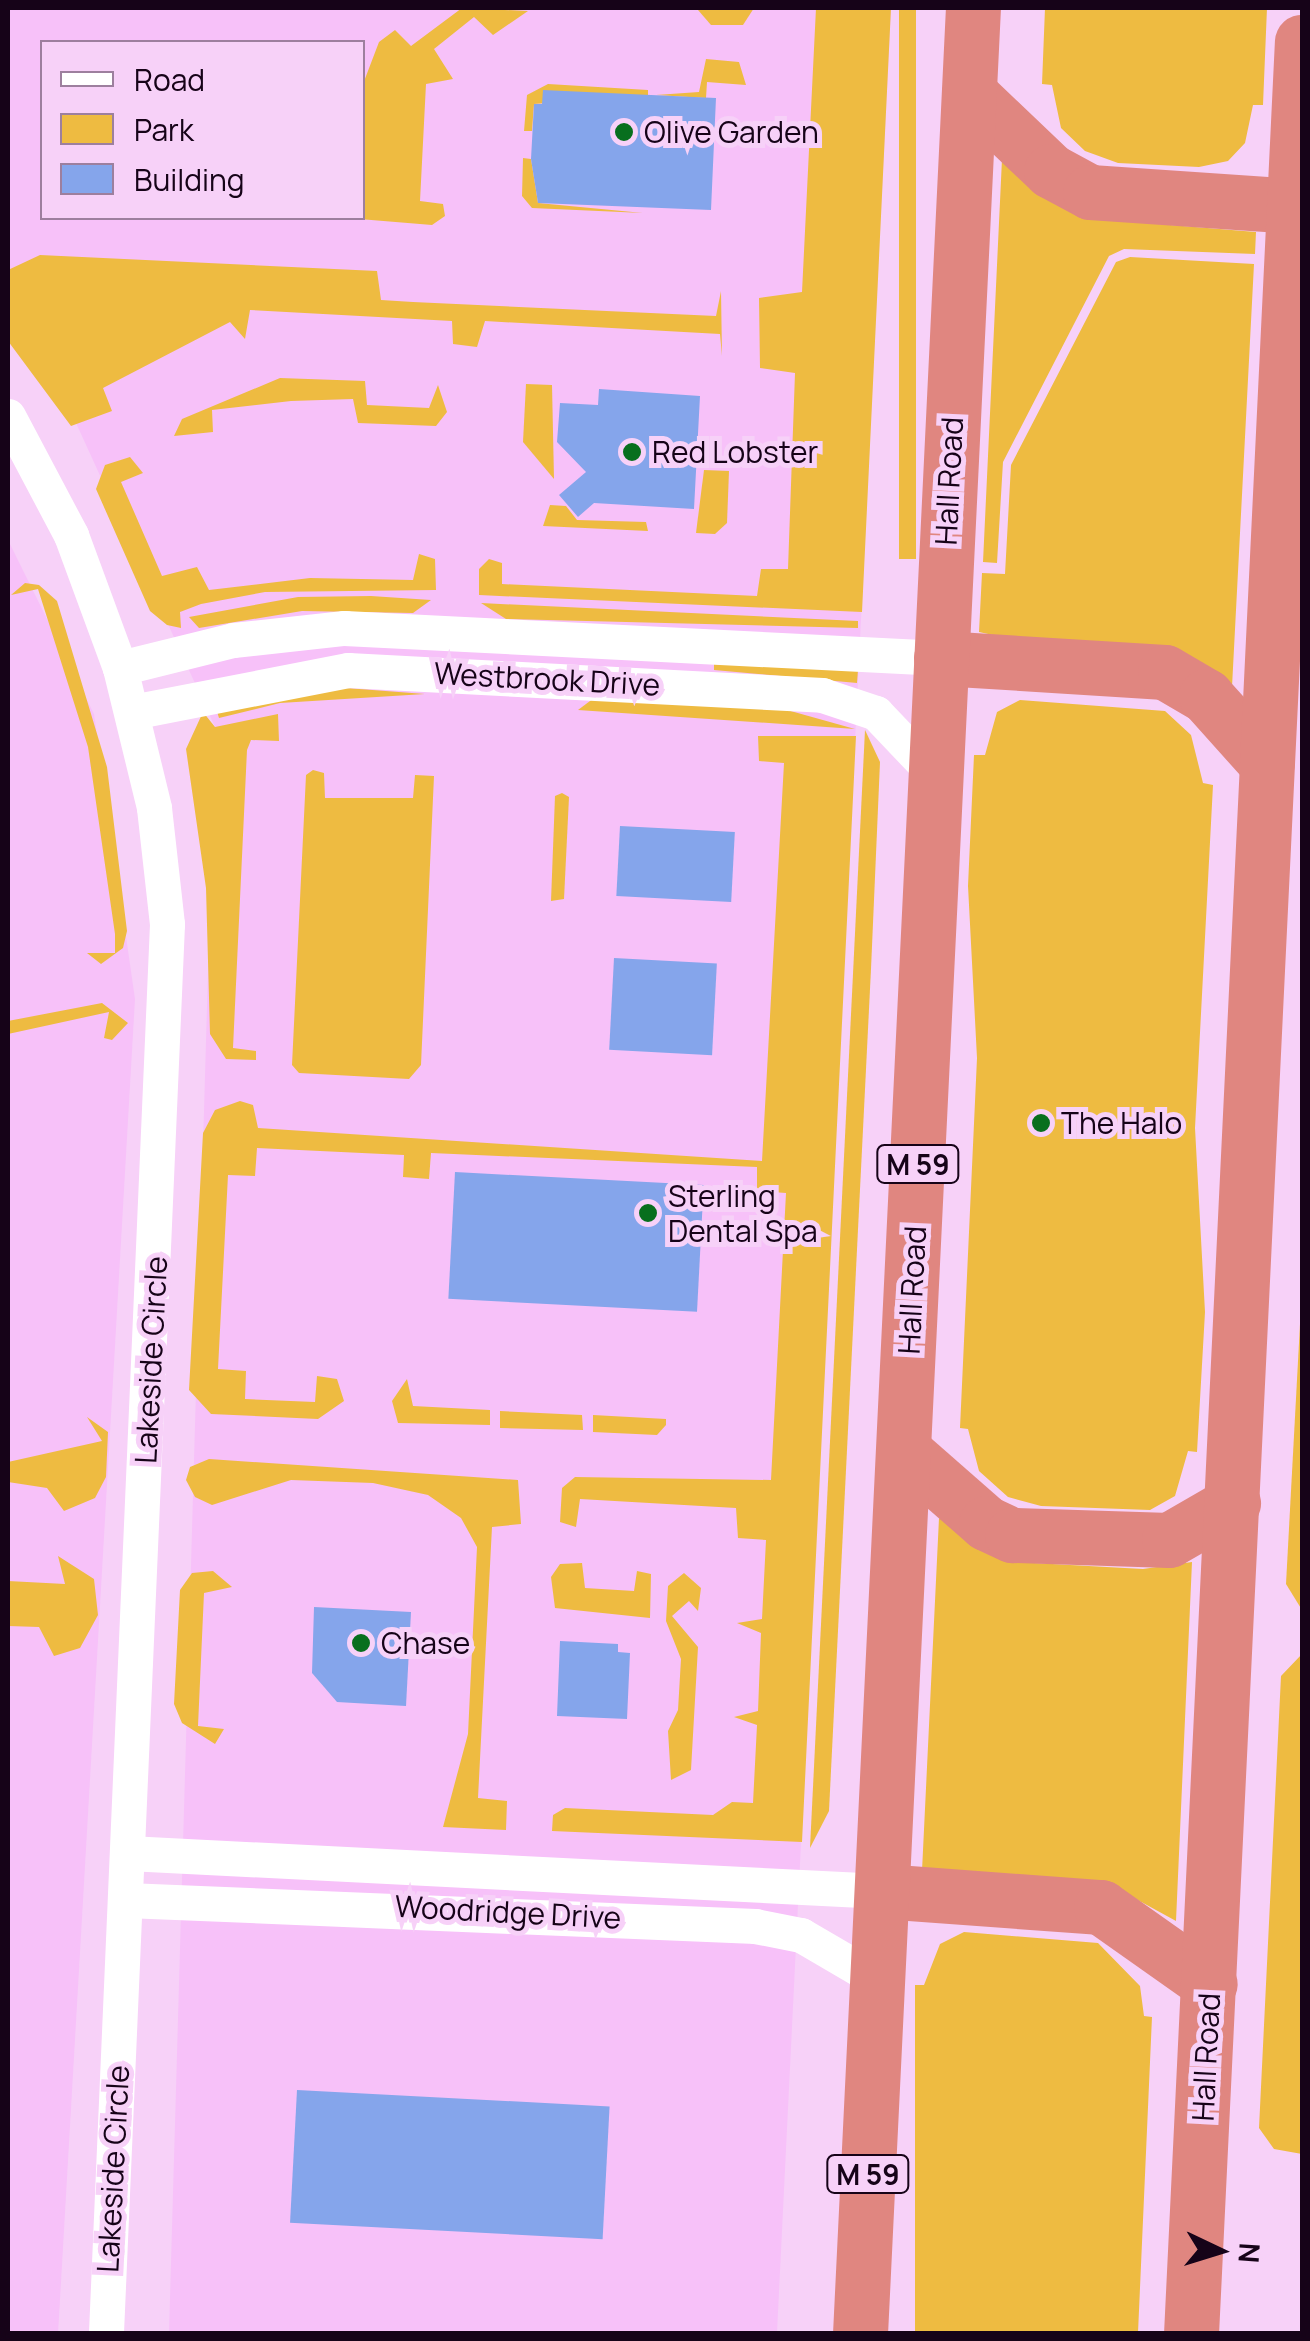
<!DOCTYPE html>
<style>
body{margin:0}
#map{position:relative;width:1310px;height:2341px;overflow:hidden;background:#f7d1f8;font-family:Manrope,sans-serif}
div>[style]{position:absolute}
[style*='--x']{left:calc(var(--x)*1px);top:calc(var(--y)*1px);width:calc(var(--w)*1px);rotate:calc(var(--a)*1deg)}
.built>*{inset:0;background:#f7c1f9}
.green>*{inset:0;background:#eebb41;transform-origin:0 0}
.building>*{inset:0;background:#85a5eb;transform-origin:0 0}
.minor>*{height:35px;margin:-17.5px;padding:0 17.5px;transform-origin:17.5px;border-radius:17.5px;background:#fff}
.trunk>*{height:55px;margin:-27.5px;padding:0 27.5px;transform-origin:27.5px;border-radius:27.5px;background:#e08680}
.dots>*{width:28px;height:28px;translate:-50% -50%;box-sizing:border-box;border:5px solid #f7d1f8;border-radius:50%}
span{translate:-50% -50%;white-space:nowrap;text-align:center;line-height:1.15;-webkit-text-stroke:10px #f7d1f8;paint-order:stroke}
.shield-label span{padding:2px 8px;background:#f7d1f8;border:2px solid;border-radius:8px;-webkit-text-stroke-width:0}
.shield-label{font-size:28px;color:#160318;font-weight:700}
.poi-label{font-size:30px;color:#160318}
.left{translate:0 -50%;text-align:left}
.street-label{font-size:30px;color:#160318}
.frame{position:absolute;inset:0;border:10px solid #160318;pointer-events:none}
.legend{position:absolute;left:40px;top:40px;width:325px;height:180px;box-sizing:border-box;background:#f7d1f8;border:2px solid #9d7f9e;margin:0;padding:12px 18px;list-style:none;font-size:30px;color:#160318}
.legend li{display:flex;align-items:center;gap:20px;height:50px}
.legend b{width:50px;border:2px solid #9d7f9e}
.north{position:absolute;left:1170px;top:2201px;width:100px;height:100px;-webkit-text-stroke:8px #f7d1f8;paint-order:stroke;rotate:94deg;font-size:28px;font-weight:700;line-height:40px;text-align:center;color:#160318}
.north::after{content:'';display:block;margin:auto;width:35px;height:45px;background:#160318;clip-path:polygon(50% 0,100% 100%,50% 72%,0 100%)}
</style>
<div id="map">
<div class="built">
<div style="clip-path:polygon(evenodd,8px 8px,891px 8px,777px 2333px,169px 2333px,215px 727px,76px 423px,8px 312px,8px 8px,42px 42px,362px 42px,362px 218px,42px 218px,42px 42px)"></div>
<div style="clip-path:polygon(8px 540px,94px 714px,135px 999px,58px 2334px,8px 2333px)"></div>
</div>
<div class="green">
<div style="clip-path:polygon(462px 8px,528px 11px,493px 35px,474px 17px,434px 49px,453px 79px,426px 84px,420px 201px,443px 204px,445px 216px,432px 225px,347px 218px,362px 218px,363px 84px,379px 42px,395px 30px,411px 46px)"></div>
<div style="clip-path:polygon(754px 8px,743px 25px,711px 25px,698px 10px)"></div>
<div style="clip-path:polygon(816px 8px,891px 8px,862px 612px,479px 595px,479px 569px,489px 559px,502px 563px,502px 584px,757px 596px,761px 569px,788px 569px,795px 373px,760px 368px,759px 298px,802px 292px)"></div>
<div style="left:899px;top:8px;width:17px;height:551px"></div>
<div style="clip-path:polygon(1045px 8px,1267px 8px,1263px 105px,1253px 105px,1245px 143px,1228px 161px,1199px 167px,1118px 163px,1085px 151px,1061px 128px,1052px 85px,1042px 84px)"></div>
<div style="clip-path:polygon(706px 59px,739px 62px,746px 85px,707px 82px,706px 98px,656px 95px,699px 92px)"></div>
<div style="clip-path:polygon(548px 84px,648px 90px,648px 95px,534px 104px,532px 131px,524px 131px,527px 95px)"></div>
<div style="clip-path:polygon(523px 158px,531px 159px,538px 203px,643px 213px,532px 208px,522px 196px)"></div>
<div style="clip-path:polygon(1002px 159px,1097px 219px,1256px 232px,1255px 254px,1124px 249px,1109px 256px,1003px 462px,997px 563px,983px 562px)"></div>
<div style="clip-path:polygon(40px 255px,377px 271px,381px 300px,413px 302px,716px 316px,721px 291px,722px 356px,720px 334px,485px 321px,477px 347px,453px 344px,452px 321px,250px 310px,245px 339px,230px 322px,103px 388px,112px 411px,71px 426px,8px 341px,8px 270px)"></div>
<div style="clip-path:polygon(1130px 257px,1254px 264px,1232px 687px,979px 632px,982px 573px,1005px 574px,1011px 465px,1116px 262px)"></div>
<div style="clip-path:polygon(280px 378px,365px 381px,367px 405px,429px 408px,438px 385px,447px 412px,436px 426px,358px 423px,353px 399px,291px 401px,212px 410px,213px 432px,174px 436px,182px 419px)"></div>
<div style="clip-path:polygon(526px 384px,552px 385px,554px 479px,523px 442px)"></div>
<div style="clip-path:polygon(130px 457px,143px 473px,121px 482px,162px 576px,197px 567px,209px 590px,310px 578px,413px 580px,419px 554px,435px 559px,436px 590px,265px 592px,201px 604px,180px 612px,181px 628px,167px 625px,150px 611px,96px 489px,105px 465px)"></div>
<div style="clip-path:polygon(704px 470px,729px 471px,727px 523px,715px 534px,696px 533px)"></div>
<div style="clip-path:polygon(550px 505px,566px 506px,577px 520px,646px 522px,648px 531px,543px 526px)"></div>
<div style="clip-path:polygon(25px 583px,39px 585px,57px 601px,107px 767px,127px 931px,123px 948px,101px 964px,87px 953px,115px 953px,115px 934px,88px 747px,38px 589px,11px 595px)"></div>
<div style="clip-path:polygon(298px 597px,371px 596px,431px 600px,413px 613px,302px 611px,199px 628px,189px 617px)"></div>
<div style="clip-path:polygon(481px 603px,858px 621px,858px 628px,506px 619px)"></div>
<div style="clip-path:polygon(714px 664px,858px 670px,857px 683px,714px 670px)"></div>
<div style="clip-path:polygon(333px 687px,425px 694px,280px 703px,219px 718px,215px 705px)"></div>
<div style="clip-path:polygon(594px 698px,787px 710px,855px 729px,578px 710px)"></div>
<div style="clip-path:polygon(1020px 700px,1165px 711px,1191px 735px,1203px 783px,1213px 785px,1195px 1128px,1205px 1312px,1197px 1452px,1188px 1451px,1175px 1496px,1150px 1510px,1041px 1506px,1008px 1497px,979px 1471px,968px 1429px,960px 1428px,977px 1058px,968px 886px,974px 755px,985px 755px,997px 712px)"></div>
<div style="clip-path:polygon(203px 712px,215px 727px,278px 714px,279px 741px,251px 740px,247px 750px,233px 1048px,256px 1051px,256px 1060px,226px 1059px,210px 1034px,206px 888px,186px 749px)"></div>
<div style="clip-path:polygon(865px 730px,880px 762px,871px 969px,829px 1811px,810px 1848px)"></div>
<div style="clip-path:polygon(758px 736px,856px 736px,802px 1842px,552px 1831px,553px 1815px,565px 1808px,713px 1815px,732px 1802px,753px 1803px,757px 1725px,734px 1717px,758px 1711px,761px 1633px,737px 1623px,762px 1619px,766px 1540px,738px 1538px,736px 1508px,580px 1499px,576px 1527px,560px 1522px,562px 1488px,575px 1477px,771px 1480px,786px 1193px,757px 1191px,757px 1167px,431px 1153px,429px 1179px,403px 1177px,404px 1155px,257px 1148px,255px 1176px,228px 1175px,218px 1369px,246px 1371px,245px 1399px,315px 1402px,317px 1376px,337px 1379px,344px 1401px,318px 1419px,211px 1414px,189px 1390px,203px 1133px,215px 1110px,240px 1101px,253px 1105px,258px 1128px,762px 1161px,784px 763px,759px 761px)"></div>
<div style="clip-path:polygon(313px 770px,324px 773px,325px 798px,413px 798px,415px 775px,434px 776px,421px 1065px,409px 1079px,299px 1073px,292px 1065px,306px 775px)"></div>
<div style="clip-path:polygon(562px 793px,569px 797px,564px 899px,551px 901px,555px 796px)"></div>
<div style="clip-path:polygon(102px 1003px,128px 1023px,112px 1040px,104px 1038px,109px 1012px,8px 1034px,8px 1021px)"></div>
<div style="clip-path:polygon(1302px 1287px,1302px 1610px,1286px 1584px)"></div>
<div style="clip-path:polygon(407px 1379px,413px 1406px,490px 1410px,490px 1425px,398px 1423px,392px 1401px)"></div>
<div style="clip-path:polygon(500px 1411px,582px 1415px,583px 1430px,500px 1428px)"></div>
<div style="clip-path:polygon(593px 1415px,666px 1419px,666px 1425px,657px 1435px,593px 1432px)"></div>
<div style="clip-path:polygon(87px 1417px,108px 1432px,106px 1477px,95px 1498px,64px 1511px,47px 1488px,8px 1482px,8px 1462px,102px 1441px)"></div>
<div style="clip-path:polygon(209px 1459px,518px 1480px,521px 1524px,492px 1527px,478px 1798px,507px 1801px,506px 1830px,443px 1827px,468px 1734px,477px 1547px,461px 1518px,428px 1495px,373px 1483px,291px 1480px,212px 1505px,195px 1497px,186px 1480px,190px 1467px)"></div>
<div style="clip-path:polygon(939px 1518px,1014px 1562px,1143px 1569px,1192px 1562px,1176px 1921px,1103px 1881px,922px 1871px)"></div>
<div style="clip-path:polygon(58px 1556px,94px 1579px,98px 1615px,80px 1648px,54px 1656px,39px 1627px,8px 1626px,8px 1581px,65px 1584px)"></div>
<div style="clip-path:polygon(582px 1563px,585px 1588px,634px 1591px,637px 1571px,651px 1574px,650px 1618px,555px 1608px,551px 1577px,560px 1564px)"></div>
<div style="clip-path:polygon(213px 1571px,232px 1587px,204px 1593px,198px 1726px,224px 1729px,215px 1744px,182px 1723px,174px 1704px,180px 1590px,192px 1573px)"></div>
<div style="clip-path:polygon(684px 1573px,701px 1588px,698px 1611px,689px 1601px,672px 1616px,698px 1647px,691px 1770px,671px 1780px,668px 1731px,678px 1710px,681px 1659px,666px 1621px,668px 1586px)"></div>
<div style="clip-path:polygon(1302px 1654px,1300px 1725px,1302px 2154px,1274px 2149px,1259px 2128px,1281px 1676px)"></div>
<div style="clip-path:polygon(964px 1932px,1098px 1943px,1140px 1986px,1144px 2016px,1152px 2017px,1138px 2333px,915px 2333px,915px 1985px,924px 1985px,940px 1944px)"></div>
</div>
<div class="building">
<div style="clip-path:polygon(543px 90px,716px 98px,711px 210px,538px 203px,531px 159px,534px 104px,542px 104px)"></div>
<div style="clip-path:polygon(599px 389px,700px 396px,694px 509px,594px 503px,578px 517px,559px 495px,586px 472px,557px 442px,560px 403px,598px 405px)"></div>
<div style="left:620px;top:826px;width:115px;height:70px;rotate:3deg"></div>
<div style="left:614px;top:958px;width:103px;height:92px;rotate:3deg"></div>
<div style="left:455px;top:1172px;width:249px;height:127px;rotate:3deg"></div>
<div style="clip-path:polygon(314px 1607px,411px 1612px,406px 1706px,337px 1702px,312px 1673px)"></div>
<div style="clip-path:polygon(560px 1641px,618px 1644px,618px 1652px,630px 1653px,627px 1719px,557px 1716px)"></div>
<div style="left:297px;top:2090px;width:313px;height:133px;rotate:3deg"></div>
</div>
<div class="minor">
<div style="--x:8;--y:416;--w:135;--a:62.1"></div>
<div style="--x:71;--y:535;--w:142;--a:69.8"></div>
<div style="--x:120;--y:668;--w:144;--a:76.3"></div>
<div style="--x:154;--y:808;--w:117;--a:83.6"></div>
<div style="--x:167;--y:924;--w:1411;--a:92.48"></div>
<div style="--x:120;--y:668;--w:116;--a:-13.9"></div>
<div style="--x:233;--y:640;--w:112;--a:-6.2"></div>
<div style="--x:344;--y:628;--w:598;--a:2.88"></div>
<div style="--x:132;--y:712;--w:220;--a:-11"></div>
<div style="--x:348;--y:670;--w:475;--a:3"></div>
<div style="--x:822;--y:695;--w:57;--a:18.4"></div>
<div style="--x:876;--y:713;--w:87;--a:46.4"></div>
<div style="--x:128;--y:1853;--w:755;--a:2.89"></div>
<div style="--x:126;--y:1900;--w:630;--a:2.37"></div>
<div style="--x:755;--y:1926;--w:47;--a:11.1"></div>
<div style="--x:801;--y:1935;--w:89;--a:30.3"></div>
</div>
<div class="trunk">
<div style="--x:969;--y:93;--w:113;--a:43.6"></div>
<div style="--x:1051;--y:171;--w:44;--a:28.3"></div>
<div style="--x:1090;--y:192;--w:204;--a:3.9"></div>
<div style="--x:941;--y:658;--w:224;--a:3.6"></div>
<div style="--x:1165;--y:672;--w:48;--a:30.3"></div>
<div style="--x:1206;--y:696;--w:91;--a:48.1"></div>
<div style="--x:905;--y:1452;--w:108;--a:41.2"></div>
<div style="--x:986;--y:1523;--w:29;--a:25"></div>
<div style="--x:1012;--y:1535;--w:157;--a:1.8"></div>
<div style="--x:1169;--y:1540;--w:74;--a:-30"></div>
<div style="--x:882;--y:1891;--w:220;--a:4.2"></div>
<div style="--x:1101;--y:1907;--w:133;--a:35.2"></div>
<div style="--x:860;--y:2334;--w:2329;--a:-87.22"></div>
<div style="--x:1191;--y:2334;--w:2295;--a:-87.23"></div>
</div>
<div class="dots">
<div style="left:624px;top:132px;background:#086f1e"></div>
<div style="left:632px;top:452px;background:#086f1e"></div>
<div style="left:1041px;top:1123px;background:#086f1e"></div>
<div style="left:648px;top:1213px;background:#086f1e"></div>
<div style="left:361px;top:1643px;background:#086f1e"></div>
</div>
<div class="shield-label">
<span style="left:918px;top:1164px">M 59</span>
<span style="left:868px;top:2174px">M 59</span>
</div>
<div class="poi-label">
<span class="left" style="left:644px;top:132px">Olive Garden</span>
<span class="left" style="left:652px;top:452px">Red Lobster</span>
<span class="left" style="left:1061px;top:1123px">The Halo</span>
<span class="left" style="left:668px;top:1213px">Sterling<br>Dental Spa</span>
<span class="left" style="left:381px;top:1643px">Chase</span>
</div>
<div class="street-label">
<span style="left:949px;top:481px;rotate:-87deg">Hall Road</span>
<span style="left:547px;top:679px;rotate:3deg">Westbrook Drive</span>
<span style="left:912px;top:1290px;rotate:-87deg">Hall Road</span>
<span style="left:151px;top:1360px;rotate:-87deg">Lakeside Circle</span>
<span style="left:508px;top:1912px;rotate:3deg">Woodridge Drive</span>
<span style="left:1206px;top:2057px;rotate:-87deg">Hall Road</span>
<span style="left:113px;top:2169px;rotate:-87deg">Lakeside Circle</span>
</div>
<div class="frame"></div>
<ul class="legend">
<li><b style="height:12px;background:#fff"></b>Road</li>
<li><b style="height:28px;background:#eebb41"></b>Park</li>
<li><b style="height:28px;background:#85a5eb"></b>Building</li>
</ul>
<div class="north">N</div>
</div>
